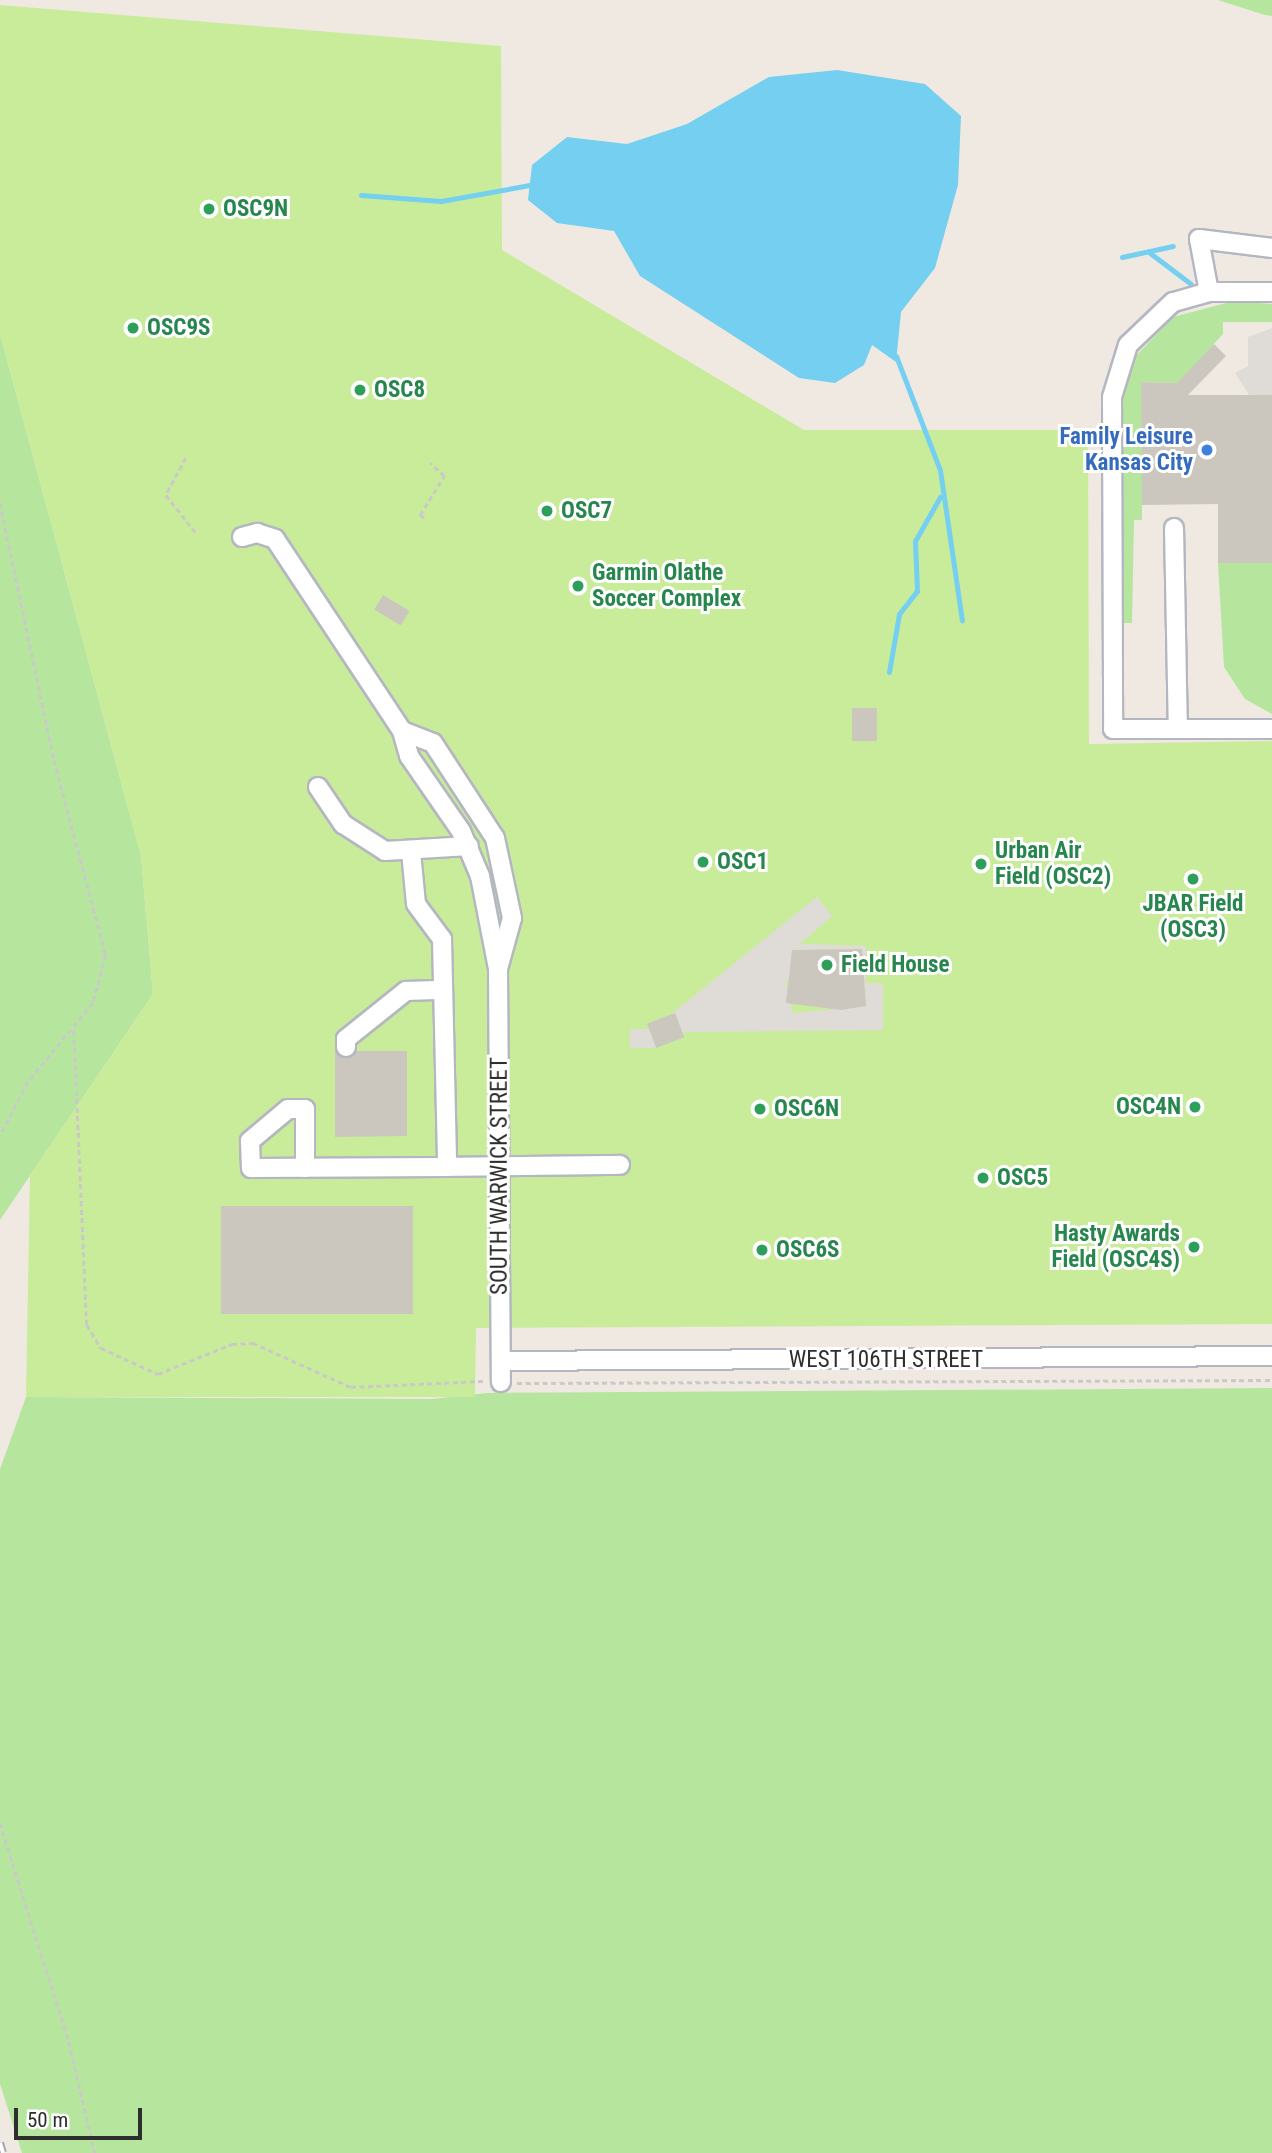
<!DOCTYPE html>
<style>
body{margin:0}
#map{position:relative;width:1272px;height:2153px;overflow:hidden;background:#efe9e1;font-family:"Roboto Condensed",sans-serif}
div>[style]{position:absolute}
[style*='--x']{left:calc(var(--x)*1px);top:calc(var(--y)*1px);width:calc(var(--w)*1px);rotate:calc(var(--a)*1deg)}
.green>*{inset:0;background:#b6e59e}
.pitch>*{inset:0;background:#c9ec9a}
.plaza>*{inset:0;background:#dfdcd8}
.water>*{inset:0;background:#75cff0}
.stream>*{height:5px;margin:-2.5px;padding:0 2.5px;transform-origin:2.5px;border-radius:2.5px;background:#75cff0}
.building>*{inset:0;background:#cbc7bf;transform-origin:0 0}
.path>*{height:2.5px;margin-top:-1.25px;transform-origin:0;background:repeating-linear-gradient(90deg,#c9c9c9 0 5px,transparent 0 8.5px)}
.roads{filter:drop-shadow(2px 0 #b4b7c1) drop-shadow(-2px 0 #b4b7c1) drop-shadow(0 2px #b4b7c1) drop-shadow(0 -2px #b4b7c1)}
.minor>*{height:18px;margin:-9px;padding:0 9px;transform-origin:9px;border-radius:9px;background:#fff}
.rail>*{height:8px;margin-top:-4px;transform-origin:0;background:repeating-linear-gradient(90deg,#fff 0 16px,#a3a6b8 0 32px);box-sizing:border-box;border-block:2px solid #a3a6b8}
.dots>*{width:19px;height:19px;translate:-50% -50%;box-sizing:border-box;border:4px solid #fff;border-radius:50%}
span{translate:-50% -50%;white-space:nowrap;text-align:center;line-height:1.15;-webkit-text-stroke:6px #fff;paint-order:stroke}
.leisure-label{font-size:23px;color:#27864d;font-weight:700}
.left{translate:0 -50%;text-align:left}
.right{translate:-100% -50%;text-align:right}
.shop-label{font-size:23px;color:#366cbe;font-weight:700}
.street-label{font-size:23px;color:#2e2e2e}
.scale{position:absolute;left:14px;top:2108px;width:128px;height:32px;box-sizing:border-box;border:4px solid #2e2e2e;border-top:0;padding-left:9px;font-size:21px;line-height:24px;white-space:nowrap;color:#2e2e2e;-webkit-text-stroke:5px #fff;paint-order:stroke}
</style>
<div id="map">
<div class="green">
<div style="clip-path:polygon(1218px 0,1272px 0,1272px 16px,1265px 15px)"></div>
<div style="clip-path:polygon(1234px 301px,1272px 304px,1272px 322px,1223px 322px,1223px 334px,1178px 383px,1142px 382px,1142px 520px,1134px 520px,1132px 623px,1122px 623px,1122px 401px,1132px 360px,1173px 317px)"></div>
<div style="clip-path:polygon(0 334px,141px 856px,153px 994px,0 1220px)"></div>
<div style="clip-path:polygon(1218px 563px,1272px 563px,1272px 714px,1245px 699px,1224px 667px)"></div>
<div style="clip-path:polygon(1272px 1388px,1272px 2153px,22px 2153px,0 2084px,0 1469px,26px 1397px,432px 1399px,487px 1393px)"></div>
</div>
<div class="pitch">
<div style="clip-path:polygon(0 5px,501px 46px,502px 250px,804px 430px,1088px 430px,1089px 744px,1272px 741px,1272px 1324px,476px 1328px,475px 1397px,26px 1397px,30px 1176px,153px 994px,141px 856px,0 334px)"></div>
</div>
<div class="plaza">
<div style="clip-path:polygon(1272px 328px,1272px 395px,1249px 395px,1235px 373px,1248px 366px,1248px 337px)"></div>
<div style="clip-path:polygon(evenodd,817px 897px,832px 916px,800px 944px,866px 946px,866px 983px,883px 983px,883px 1030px,685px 1032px,653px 1048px,630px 1048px,630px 1029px,647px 1029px,670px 1015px,817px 897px,862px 949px,866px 1006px,793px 1013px,786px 982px,792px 981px,792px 950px,862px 949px)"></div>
</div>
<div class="water">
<div style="clip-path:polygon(837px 70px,925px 84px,961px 116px,958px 185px,935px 268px,901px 312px,896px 362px,872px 345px,864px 365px,835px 383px,799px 378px,640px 276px,614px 231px,557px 223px,528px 200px,532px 165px,567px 137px,627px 144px,687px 124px,769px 77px)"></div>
</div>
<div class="stream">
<div style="--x:361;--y:195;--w:80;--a:4.3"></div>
<div style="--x:441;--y:201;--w:90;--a:-10.2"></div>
<div style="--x:1150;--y:253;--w:51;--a:37.1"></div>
<div style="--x:1122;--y:257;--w:52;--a:-12.2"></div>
<div style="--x:896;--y:356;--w:122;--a:68.9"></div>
<div style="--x:940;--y:470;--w:152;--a:81.7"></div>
<div style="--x:889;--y:672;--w:59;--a:-80.2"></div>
<div style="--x:899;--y:614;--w:29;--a:-52"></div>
<div style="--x:917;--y:591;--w:50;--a:-92.3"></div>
<div style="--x:915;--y:541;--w:51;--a:-60.4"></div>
</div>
<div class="building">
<div style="clip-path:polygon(1214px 344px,1226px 356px,1188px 395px,1272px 395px,1272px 563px,1218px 563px,1218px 504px,1142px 505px,1141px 382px,1177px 383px)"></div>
<div style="left:383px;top:595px;width:31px;height:17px;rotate:31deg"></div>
<div style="left:852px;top:708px;width:25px;height:33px"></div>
<div style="clip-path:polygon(862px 949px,866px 1006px,841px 1010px,786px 1003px,792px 950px)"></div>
<div style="left:675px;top:1013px;width:26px;height:30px;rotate:69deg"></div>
<div style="clip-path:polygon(335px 1051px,347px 1058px,356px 1051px,407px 1051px,407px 1136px,335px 1137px)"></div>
<div style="left:221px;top:1206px;width:192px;height:108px"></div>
</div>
<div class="path">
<div style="--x:186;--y:458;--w:42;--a:118.4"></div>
<div style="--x:166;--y:495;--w:48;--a:51.7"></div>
<div style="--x:0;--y:503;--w:263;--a:78.1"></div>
<div style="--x:54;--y:760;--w:202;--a:75.1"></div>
<div style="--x:106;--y:955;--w:50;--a:105.2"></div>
<div style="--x:93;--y:1003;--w:102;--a:129.4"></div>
<div style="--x:28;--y:1082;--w:61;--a:117.4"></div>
<div style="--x:424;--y:518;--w:5;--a:-143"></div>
<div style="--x:420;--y:515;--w:46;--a:-58.4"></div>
<div style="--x:444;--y:476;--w:19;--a:-137"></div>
<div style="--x:74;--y:1031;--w:294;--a:87.5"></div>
<div style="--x:87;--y:1325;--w:27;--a:59"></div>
<div style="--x:101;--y:1348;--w:63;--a:24.5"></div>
<div style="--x:158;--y:1374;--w:80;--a:-22.1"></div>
<div style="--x:232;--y:1344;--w:21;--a:-3"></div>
<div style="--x:253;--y:1343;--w:107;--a:24.2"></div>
<div style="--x:351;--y:1387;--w:132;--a:-2.6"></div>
<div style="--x:517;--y:1383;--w:755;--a:-0.23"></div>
<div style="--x:0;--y:1823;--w:230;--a:72.5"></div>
<div style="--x:69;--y:2042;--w:114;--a:76.8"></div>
</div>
<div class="roads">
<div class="minor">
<div style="--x:1209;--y:292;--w:54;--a:-100.7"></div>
<div style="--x:1199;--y:239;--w:74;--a:7"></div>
<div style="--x:1272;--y:292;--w:63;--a:180"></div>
<div style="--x:1209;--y:292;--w:37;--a:164"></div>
<div style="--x:1173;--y:302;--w:62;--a:136.3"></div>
<div style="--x:1128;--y:345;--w:54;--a:107.1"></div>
<div style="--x:1112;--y:397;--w:332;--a:89.8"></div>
<div style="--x:1113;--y:729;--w:159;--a:0"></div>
<div style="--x:1174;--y:528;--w:201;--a:88.9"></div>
<div style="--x:242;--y:537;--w:16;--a:-15"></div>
<div style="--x:257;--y:533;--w:19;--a:18"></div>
<div style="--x:275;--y:539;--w:230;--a:56.5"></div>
<div style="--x:402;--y:731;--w:26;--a:74"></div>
<div style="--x:409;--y:756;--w:91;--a:55.3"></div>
<div style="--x:461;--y:831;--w:49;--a:67.1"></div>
<div style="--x:480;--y:876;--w:95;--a:79"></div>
<div style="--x:498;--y:969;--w:413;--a:89.6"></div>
<div style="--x:402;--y:731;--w:33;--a:21"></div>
<div style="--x:433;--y:743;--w:113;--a:56.9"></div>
<div style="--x:495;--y:838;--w:82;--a:78"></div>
<div style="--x:512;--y:918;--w:53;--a:105.4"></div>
<div style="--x:318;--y:787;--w:45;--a:56"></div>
<div style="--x:343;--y:824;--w:50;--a:32.7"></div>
<div style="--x:385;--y:851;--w:84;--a:-3.4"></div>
<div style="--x:411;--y:852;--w:52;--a:84.5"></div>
<div style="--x:416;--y:904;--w:44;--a:53.4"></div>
<div style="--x:442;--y:939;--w:228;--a:88.7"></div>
<div style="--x:346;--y:1047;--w:8;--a:-90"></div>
<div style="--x:346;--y:1039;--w:77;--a:-38.7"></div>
<div style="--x:406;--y:991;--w:37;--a:-2"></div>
<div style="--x:305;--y:1168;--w:59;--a:-90"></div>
<div style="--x:305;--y:1109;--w:17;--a:180"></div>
<div style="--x:288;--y:1109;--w:50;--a:139.9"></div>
<div style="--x:250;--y:1141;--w:27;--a:88"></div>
<div style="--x:251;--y:1168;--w:196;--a:-0.3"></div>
<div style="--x:447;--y:1167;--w:173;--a:-0.7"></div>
<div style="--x:501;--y:1361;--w:771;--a:-0.37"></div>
</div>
</div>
<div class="rail">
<div style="--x:0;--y:2143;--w:10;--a:73"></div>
</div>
<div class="dots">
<div style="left:209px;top:209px;background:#2e9e5b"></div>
<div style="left:133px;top:328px;background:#2e9e5b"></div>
<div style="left:360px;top:390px;background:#2e9e5b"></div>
<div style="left:1207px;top:450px;background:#3f7fe0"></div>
<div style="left:547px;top:511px;background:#2e9e5b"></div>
<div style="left:578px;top:586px;background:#2e9e5b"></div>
<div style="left:703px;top:862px;background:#2e9e5b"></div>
<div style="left:981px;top:864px;background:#2e9e5b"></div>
<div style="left:1193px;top:879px;background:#2e9e5b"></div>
<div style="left:827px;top:965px;background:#2e9e5b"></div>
<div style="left:1195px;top:1107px;background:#2e9e5b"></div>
<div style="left:760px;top:1109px;background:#2e9e5b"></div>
<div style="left:983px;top:1178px;background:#2e9e5b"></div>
<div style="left:1194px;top:1247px;background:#2e9e5b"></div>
<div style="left:762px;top:1250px;background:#2e9e5b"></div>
</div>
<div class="leisure-label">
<span class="left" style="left:223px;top:209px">OSC9N</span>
<span class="left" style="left:147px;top:328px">OSC9S</span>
<span class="left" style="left:374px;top:390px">OSC8</span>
<span class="left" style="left:561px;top:511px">OSC7</span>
<span class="left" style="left:592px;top:586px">Garmin Olathe<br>Soccer Complex</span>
<span class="left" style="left:995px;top:864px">Urban Air<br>Field (OSC2)</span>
<span class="left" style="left:717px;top:862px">OSC1</span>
<span style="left:1193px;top:917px">JBAR Field<br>(OSC3)</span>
<span class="left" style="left:841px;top:965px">Field House</span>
<span class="right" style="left:1181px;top:1107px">OSC4N</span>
<span class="left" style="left:774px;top:1109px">OSC6N</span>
<span class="left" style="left:997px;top:1178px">OSC5</span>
<span class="right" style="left:1180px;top:1247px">Hasty Awards<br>Field (OSC4S)</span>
<span class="left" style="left:776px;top:1250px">OSC6S</span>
</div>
<div class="shop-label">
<span class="right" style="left:1193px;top:450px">Family Leisure<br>Kansas City</span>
</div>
<div class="street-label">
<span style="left:500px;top:1176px;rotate:-90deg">SOUTH WARWICK STREET</span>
<span style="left:886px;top:1360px">WEST 106TH STREET</span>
</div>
<div class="scale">50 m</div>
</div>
